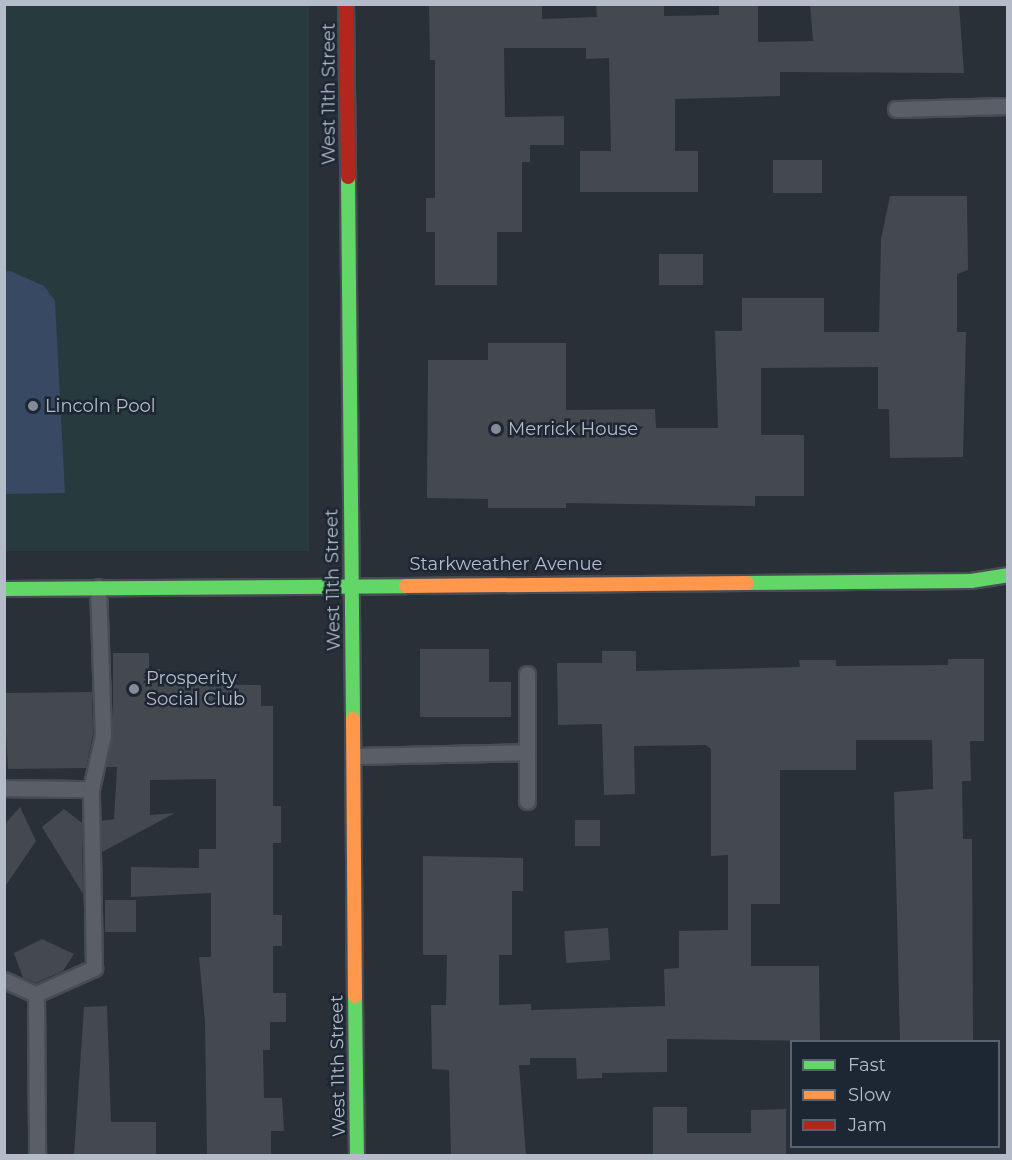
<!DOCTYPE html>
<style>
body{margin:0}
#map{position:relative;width:1012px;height:1160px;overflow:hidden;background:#2a3038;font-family:Montserrat,sans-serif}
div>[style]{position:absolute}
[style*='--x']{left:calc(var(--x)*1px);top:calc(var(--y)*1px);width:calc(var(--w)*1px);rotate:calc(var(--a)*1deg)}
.green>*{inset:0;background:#273a3e;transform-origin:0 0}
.water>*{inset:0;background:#384963}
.building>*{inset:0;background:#444950;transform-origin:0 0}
.roads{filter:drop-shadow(2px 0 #484c53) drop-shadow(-2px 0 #484c53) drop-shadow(0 2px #484c53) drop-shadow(0 -2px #484c53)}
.lane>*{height:15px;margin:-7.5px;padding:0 7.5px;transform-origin:7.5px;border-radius:7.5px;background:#5a5e66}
.fast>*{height:14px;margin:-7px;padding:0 7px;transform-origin:7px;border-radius:7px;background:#63d668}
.slow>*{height:14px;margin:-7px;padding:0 7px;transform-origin:7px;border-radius:7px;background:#ff974d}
.jam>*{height:14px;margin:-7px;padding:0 7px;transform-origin:7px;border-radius:7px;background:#b3261e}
.dots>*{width:16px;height:16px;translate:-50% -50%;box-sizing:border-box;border:3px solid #1d2633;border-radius:50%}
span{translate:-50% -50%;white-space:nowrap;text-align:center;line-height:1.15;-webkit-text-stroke:5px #1d2633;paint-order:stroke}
.street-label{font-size:18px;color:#b4bcc9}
.poi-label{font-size:18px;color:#b4bcc9}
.left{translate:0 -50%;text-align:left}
.frame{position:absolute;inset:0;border:6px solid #b4bcc9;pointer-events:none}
.legend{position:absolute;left:790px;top:1040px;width:210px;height:108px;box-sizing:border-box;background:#1d2633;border:2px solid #59626f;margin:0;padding:8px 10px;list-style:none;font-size:18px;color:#b4bcc9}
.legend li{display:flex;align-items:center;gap:12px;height:30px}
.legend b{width:30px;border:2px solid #59626f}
</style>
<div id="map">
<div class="green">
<div style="left:4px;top:5px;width:305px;height:546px"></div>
</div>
<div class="water">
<div style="clip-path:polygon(10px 271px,44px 286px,55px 301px,65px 493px,5px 494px,4px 272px)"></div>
</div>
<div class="building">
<div style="clip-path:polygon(429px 4px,542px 4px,542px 19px,597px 17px,596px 4px,664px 4px,664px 16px,719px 15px,719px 4px,758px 4px,758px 42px,813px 41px,810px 4px,959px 4px,964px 73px,780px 72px,780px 96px,675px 99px,675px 151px,698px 151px,698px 192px,580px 192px,580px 151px,611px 151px,609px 58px,586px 59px,586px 48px,504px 48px,505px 117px,564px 116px,564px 145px,530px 145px,530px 162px,522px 162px,522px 232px,497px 232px,497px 285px,435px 285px,435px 232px,426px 232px,426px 198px,435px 198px,435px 60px,430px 60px)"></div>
<div style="left:773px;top:160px;width:49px;height:33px"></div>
<div style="clip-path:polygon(890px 196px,967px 196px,968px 270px,957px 274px,957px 332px,966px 332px,963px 457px,890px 458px,889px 409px,878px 409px,878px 367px,761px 368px,761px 435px,804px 435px,804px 496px,755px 496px,755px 506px,566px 503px,566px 508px,488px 508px,488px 499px,427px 498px,428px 360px,488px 360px,488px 343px,566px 343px,566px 410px,655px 409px,656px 428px,718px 428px,715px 331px,742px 331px,742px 298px,824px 298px,824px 332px,879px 332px,881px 239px)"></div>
<div style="left:659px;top:254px;width:44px;height:31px"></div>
<div style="clip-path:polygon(420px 649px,489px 649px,489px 682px,511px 682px,511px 717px,420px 717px)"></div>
<div style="clip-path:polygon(602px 651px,636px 651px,636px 671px,800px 667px,799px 660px,836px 660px,836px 666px,948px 665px,948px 659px,984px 659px,984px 741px,970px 741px,971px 781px,962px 781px,963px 839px,972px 839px,973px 1041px,900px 1041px,894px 792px,933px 789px,932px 740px,856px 740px,856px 770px,780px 770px,780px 904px,751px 904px,751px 966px,819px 966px,820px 1041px,667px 1039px,667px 1072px,602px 1073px,602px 1078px,577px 1079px,576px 1058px,530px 1058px,530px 1065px,519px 1065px,526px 1155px,451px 1155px,449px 1070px,432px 1069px,431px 1005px,446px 1005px,447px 955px,423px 955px,423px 856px,523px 858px,523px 891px,512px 891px,512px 955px,499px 955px,499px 1005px,531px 1004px,531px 1010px,665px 1006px,664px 969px,679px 968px,679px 931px,728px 930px,728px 855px,711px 856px,711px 749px,706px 745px,634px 746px,635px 794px,604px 795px,602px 724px,558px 725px,557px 663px,602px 663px)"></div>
<div style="clip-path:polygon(113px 653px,149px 653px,149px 669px,160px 669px,160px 684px,261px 685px,261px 706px,273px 706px,273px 806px,281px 806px,281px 843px,273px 843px,273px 915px,282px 915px,282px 946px,273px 946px,273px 993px,286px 993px,286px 1022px,270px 1022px,270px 1050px,263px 1050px,264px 1098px,282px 1098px,284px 1131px,271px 1131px,271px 1155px,207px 1155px,205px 1022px,199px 957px,211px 957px,211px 893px,131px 897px,131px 867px,199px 868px,199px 849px,216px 849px,216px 779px,150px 780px,150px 815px,175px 813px,102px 852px,101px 821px,114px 819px,117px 767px,106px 767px,113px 735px)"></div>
<div style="clip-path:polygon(92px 692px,93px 734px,86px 768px,8px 769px,4px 693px)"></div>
<div style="clip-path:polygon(20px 807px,36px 841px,4px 888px,4px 825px)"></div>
<div style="clip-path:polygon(64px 809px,82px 823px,83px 894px,42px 827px)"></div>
<div style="left:575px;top:820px;width:25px;height:26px"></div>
<div style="left:105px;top:900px;width:31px;height:32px"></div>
<div style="left:608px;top:928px;width:32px;height:44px;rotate:86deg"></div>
<div style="clip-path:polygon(42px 939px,74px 954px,63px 971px,36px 983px,23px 978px,14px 953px)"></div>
<div style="clip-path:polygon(107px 1006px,111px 1122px,156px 1122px,156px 1155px,74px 1155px,84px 1007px)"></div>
<div style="clip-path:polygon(653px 1107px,687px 1107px,687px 1133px,751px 1133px,751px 1110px,786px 1109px,786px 1155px,653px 1155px)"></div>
</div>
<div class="roads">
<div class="lane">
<div style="--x:896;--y:109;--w:112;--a:-1.5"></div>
<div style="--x:527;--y:674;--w:127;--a:90"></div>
<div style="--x:353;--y:756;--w:174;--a:-1.3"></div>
<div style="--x:4;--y:788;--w:87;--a:0.7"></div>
<div style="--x:4;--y:980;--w:35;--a:24"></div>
<div style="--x:36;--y:994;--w:64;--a:-24.1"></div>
<div style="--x:94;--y:968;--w:179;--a:-91"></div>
<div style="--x:91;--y:789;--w:55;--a:-77.5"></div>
<div style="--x:103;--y:735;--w:148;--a:-91.9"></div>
<div style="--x:36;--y:994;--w:162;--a:89.6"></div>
</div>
<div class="fast">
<div style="--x:348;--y:177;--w:542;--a:89.47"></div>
<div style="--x:747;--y:583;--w:224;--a:-0.5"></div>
<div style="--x:971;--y:581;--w:37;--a:-9"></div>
<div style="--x:4;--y:589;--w:402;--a:-0.4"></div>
<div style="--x:355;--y:996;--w:160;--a:89.3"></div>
</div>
<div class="slow">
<div style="--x:406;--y:586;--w:341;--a:-0.5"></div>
<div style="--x:353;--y:719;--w:277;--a:89.6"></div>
</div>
<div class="jam">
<div style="--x:346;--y:4;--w:173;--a:89.3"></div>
</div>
</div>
<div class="dots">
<div style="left:33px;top:406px;background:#848b96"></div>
<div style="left:496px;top:429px;background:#848b96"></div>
<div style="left:134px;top:689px;background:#848b96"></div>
</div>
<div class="street-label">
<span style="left:329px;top:94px;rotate:-90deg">West 11th Street</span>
<span style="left:506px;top:564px">Starkweather Avenue</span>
<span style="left:333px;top:580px;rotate:-91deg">West 11th Street</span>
<span style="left:338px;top:1066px;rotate:-91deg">West 11th Street</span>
</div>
<div class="poi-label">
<span class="left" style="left:45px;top:406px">Lincoln Pool</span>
<span class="left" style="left:508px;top:429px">Merrick House</span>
<span class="left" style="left:146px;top:689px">Prosperity<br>Social Club</span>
</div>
<div class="frame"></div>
<ul class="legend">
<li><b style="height:8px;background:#63d668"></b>Fast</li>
<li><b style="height:8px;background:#ff974d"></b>Slow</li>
<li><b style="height:8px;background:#b3261e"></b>Jam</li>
</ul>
</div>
